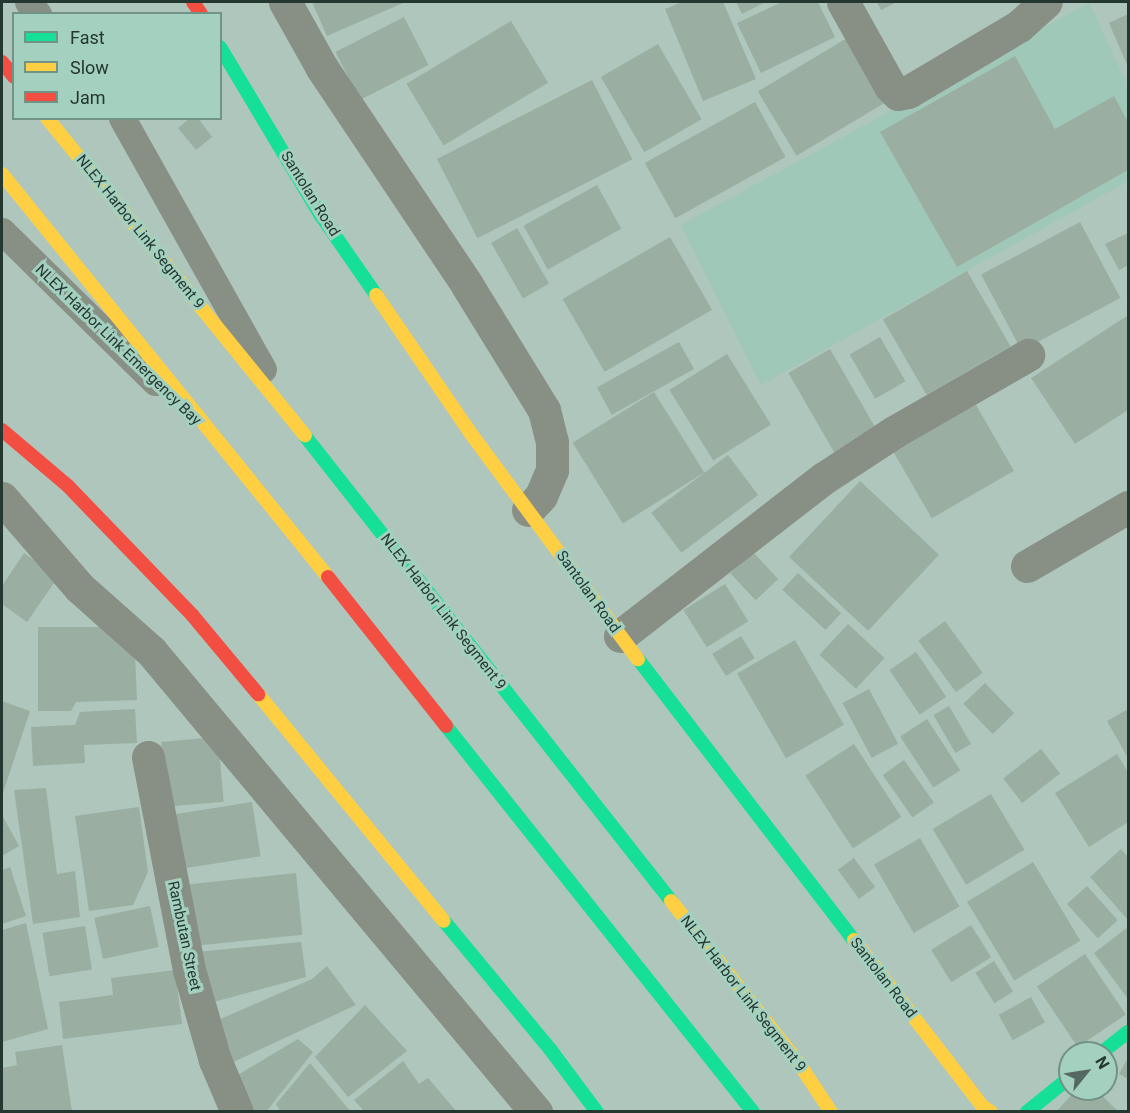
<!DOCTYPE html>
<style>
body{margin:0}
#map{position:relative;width:1130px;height:1113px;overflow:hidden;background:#aec6bc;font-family:Roboto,sans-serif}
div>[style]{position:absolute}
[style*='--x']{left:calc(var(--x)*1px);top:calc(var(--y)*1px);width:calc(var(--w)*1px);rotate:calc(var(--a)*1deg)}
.built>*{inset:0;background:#a0c8b9}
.building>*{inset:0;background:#9aafa2;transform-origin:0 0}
.lane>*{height:27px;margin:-13.5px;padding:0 13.5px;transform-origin:13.5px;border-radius:13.5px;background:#888f85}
.street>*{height:33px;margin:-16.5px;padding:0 16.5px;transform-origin:16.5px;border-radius:16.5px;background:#888f85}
.fast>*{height:14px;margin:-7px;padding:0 7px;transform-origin:7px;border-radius:7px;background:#16e098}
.slow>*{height:14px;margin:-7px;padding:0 7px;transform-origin:7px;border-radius:7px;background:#ffcf43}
.jam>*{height:14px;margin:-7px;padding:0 7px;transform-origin:7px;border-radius:7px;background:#f24e42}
span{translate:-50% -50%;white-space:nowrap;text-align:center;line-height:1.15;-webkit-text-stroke:6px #a3d0bf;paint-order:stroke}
.street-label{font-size:15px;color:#253731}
.frame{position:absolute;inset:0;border:3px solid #253731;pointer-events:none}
.legend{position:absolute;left:12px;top:12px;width:210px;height:108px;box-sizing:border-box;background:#a3d0bf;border:2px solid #719386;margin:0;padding:8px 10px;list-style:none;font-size:18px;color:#253731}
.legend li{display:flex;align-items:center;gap:12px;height:30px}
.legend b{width:30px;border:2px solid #719386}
.north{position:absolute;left:1058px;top:1041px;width:60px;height:60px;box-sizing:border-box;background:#a3d0bf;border:2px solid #719386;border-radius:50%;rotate:60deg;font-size:16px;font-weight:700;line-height:24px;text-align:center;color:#253731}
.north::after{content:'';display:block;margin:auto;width:21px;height:27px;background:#556962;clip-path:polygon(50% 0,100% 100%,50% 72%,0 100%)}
</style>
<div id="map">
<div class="built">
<div style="clip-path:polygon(1089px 3px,1128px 86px,1128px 181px,761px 385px,681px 225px)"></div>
</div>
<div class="building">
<div style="clip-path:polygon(312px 2px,402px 2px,403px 3px,327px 36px)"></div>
<div style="clip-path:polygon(682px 2px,723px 2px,756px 79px,703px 101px,665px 9px)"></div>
<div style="clip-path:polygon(736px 2px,766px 2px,742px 14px)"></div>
<div style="clip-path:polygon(782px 2px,818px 2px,835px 37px,761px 73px,737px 23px)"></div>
<div style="clip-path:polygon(877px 2px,897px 2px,881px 10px)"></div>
<div style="clip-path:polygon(1128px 14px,1128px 67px,1109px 23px)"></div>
<div style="left:404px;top:17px;width:54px;height:77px;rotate:63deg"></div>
<div style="left:511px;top:21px;width:72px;height:122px;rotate:59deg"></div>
<div style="left:847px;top:38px;width:75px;height:104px;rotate:59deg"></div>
<div style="left:658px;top:44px;width:87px;height:66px;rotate:60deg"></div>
<div style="clip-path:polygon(1015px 56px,1055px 129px,1114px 96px,1128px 122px,1128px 170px,957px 267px,880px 132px)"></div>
<div style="left:592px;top:80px;width:89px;height:174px;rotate:63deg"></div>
<div style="left:755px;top:102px;width:63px;height:126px;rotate:61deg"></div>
<div style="clip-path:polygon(190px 118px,198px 118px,212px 137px,196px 150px,178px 128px)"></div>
<div style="left:597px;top:185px;width:50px;height:84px;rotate:61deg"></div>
<div style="left:1080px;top:222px;width:86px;height:112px;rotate:62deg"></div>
<div style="left:517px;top:228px;width:64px;height:30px;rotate:60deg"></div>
<div style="clip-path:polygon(1128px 233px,1128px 265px,1119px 270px,1105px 244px)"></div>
<div style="left:670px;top:237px;width:84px;height:124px;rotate:60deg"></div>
<div style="left:967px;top:271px;width:87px;height:97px;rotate:60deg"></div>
<div style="clip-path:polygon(1127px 316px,1128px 410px,1075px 444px,1031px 378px)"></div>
<div style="left:880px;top:337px;width:51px;height:35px;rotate:60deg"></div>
<div style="left:679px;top:342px;width:31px;height:94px;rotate:61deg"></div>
<div style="left:830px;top:349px;width:94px;height:48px;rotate:60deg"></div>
<div style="left:727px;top:354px;width:83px;height:68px;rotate:58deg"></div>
<div style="left:654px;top:392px;width:95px;height:96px;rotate:58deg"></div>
<div style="left:972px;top:398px;width:84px;height:95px;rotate:60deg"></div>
<div style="left:728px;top:455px;width:50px;height:96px;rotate:53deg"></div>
<div style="left:860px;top:481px;width:108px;height:104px;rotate:43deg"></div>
<div style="left:753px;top:552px;width:37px;height:31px;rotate:47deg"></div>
<div style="clip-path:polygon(24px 553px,58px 577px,27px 622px,2px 604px,2px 586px)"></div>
<div style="left:798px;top:573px;width:59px;height:23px;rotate:43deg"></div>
<div style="left:725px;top:584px;width:44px;height:49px;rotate:58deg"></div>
<div style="left:945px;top:621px;width:64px;height:33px;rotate:54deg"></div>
<div style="left:848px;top:624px;width:50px;height:42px;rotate:43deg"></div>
<div style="clip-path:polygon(38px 627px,106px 627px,135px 655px,137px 700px,76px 702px,71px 711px,38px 711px)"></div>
<div style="left:741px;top:636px;width:26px;height:34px;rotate:58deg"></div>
<div style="left:795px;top:640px;width:98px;height:67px;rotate:60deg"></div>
<div style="left:916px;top:652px;width:54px;height:32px;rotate:56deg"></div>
<div style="left:985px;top:683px;width:42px;height:30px;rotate:46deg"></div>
<div style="left:869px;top:689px;width:62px;height:30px;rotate:62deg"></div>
<div style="clip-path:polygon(2px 701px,30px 711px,2px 796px)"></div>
<div style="left:949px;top:706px;width:44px;height:18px;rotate:60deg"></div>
<div style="clip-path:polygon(135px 709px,137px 743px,84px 745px,85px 763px,33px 766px,31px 727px,75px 725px,80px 712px)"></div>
<div style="clip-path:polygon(1128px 709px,1128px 758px,1107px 721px)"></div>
<div style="left:927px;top:719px;width:61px;height:32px;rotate:57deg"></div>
<div style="left:218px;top:737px;width:65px;height:57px;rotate:85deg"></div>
<div style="left:854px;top:744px;width:87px;height:58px;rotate:57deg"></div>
<div style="left:1041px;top:749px;width:31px;height:48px;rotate:52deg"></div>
<div style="clip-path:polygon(1117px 754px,1128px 772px,1128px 822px,1089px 847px,1055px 793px)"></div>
<div style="left:904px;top:760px;width:52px;height:26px;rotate:55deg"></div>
<div style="clip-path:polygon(46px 788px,57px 874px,75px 871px,80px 917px,33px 924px,14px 790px)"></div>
<div style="left:991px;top:794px;width:65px;height:68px;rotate:59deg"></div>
<div style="left:252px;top:802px;width:55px;height:83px;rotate:81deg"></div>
<div style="clip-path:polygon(139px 807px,148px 872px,133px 905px,89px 911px,75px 816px)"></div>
<div style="clip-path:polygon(2px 815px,19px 846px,2px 856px)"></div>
<div style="left:920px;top:838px;width:79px;height:53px;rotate:60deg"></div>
<div style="clip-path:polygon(1121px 849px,1128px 857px,1128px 920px,1090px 877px)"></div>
<div style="left:854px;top:858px;width:36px;height:20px;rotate:54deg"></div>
<div style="left:1033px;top:862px;width:92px;height:77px;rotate:59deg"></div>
<div style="clip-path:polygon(10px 867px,26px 916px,2px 924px,2px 870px)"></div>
<div style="left:296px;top:873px;width:62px;height:114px;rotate:84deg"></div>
<div style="left:1087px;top:886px;width:46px;height:27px;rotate:48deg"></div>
<div style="left:150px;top:906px;width:42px;height:57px;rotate:78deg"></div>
<div style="clip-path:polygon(26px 923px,48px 1029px,2px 1042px,2px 930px)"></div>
<div style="left:971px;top:925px;width:38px;height:47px;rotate:58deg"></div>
<div style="left:85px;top:926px;width:44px;height:43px;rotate:81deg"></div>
<div style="clip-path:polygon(1128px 927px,1128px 999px,1094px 953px)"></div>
<div style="clip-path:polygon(301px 942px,306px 977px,210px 1003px,196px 952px)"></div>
<div style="left:1085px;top:954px;width:73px;height:58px;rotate:56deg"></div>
<div style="left:994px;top:961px;width:36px;height:22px;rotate:58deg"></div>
<div style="clip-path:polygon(327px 966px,356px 1005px,231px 1063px,216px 1021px,312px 979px)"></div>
<div style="clip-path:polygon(175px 970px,182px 1024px,63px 1039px,59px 1002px,113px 995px,111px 978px)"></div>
<div style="left:1031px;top:997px;width:29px;height:37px;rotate:61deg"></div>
<div style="clip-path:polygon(365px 1005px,407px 1051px,348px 1097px,315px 1057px)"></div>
<div style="clip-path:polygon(298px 1039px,313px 1052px,266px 1112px,246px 1112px,231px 1079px)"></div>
<div style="clip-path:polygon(62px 1045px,72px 1112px,2px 1112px,2px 1068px,17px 1065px,15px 1052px)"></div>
<div style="clip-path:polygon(1128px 1058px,1128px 1079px,1119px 1074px)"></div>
<div style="clip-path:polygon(403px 1061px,419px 1084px,428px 1078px,457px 1112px,365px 1112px,354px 1100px)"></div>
<div style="clip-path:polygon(310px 1063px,351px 1112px,281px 1112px,276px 1104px)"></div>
<div style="clip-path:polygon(1077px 1089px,1095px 1089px,1119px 1112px,1056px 1112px)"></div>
</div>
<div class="lane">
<div style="--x:28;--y:2;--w:16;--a:50"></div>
<div style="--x:122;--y:118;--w:288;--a:60.7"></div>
<div style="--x:2;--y:231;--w:215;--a:44.6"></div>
</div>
<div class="street">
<div style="--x:285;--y:2;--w:76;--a:60.7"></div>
<div style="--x:322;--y:68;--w:261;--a:56.2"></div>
<div style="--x:467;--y:285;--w:147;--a:58.4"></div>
<div style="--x:544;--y:410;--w:33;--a:76"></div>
<div style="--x:552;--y:442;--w:28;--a:90"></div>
<div style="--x:552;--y:470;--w:28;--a:113"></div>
<div style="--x:541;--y:496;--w:19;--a:133"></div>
<div style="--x:843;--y:2;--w:96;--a:60.8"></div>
<div style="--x:890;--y:86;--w:11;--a:45"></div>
<div style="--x:898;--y:94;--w:10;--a:-11"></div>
<div style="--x:908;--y:92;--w:129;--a:-30.7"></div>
<div style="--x:1019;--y:26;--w:36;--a:-42"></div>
<div style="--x:2;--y:498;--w:119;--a:49.1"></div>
<div style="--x:80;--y:588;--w:95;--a:41.6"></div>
<div style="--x:151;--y:651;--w:601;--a:50.13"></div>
<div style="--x:1027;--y:566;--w:117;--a:-30.3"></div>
<div style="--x:620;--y:636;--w:258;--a:-37.8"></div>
<div style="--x:824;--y:478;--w:84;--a:-33.3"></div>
<div style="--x:894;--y:432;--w:155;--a:-29.9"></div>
<div style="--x:148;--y:757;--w:217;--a:79.1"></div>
<div style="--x:189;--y:970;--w:94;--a:73.9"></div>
<div style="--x:215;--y:1060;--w:56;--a:67.1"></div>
</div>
<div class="fast">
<div style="--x:220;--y:47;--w:195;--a:59.1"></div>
<div style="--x:320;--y:214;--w:98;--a:55.3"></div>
<div style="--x:305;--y:436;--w:592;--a:51.79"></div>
<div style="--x:638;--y:659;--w:354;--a:52.5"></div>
<div style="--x:446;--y:726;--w:493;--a:51.5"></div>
<div style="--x:444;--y:921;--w:166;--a:50.4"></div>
<div style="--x:550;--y:1049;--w:79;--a:53.3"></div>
<div style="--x:1101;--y:1053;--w:34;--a:-38"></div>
<div style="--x:1027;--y:1112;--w:55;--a:-39.1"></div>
</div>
<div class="slow">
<div style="--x:47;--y:118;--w:409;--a:50.9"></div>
<div style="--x:2;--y:174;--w:518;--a:51.03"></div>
<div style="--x:376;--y:295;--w:165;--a:55.6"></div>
<div style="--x:469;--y:431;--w:284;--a:53.5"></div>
<div style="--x:258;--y:694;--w:293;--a:50.7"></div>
<div style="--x:671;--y:901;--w:209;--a:51.8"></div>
<div style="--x:800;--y:1065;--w:56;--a:56.6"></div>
<div style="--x:854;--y:940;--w:211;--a:52.3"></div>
<div style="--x:983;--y:1107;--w:9;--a:32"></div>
</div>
<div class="jam">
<div style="--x:193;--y:2;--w:14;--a:56"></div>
<div style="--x:2;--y:62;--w:19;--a:51"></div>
<div style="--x:2;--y:430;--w:87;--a:40.3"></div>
<div style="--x:68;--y:486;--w:180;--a:46.1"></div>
<div style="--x:193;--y:616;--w:102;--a:50.2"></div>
<div style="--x:328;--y:577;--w:190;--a:51.6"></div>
</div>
<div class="street-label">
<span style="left:310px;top:194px;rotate:58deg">Santolan Road</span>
<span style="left:140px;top:232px;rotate:51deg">NLEX Harbor Link Segment 9</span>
<span style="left:118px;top:345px;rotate:44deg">NLEX Harbor Link Emergency Bay</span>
<span style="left:588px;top:592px;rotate:54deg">Santolan Road</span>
<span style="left:443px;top:612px;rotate:52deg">NLEX Harbor Link Segment 9</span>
<span style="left:184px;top:936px;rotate:78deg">Rambutan Street</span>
<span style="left:883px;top:978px;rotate:52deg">Santolan Road</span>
<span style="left:743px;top:994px;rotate:52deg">NLEX Harbor Link Segment 9</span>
</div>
<div class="frame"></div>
<ul class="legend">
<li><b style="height:8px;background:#16e098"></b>Fast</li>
<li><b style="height:8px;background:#ffcf43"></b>Slow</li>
<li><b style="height:8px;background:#f24e42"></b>Jam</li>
</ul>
<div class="north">N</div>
</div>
